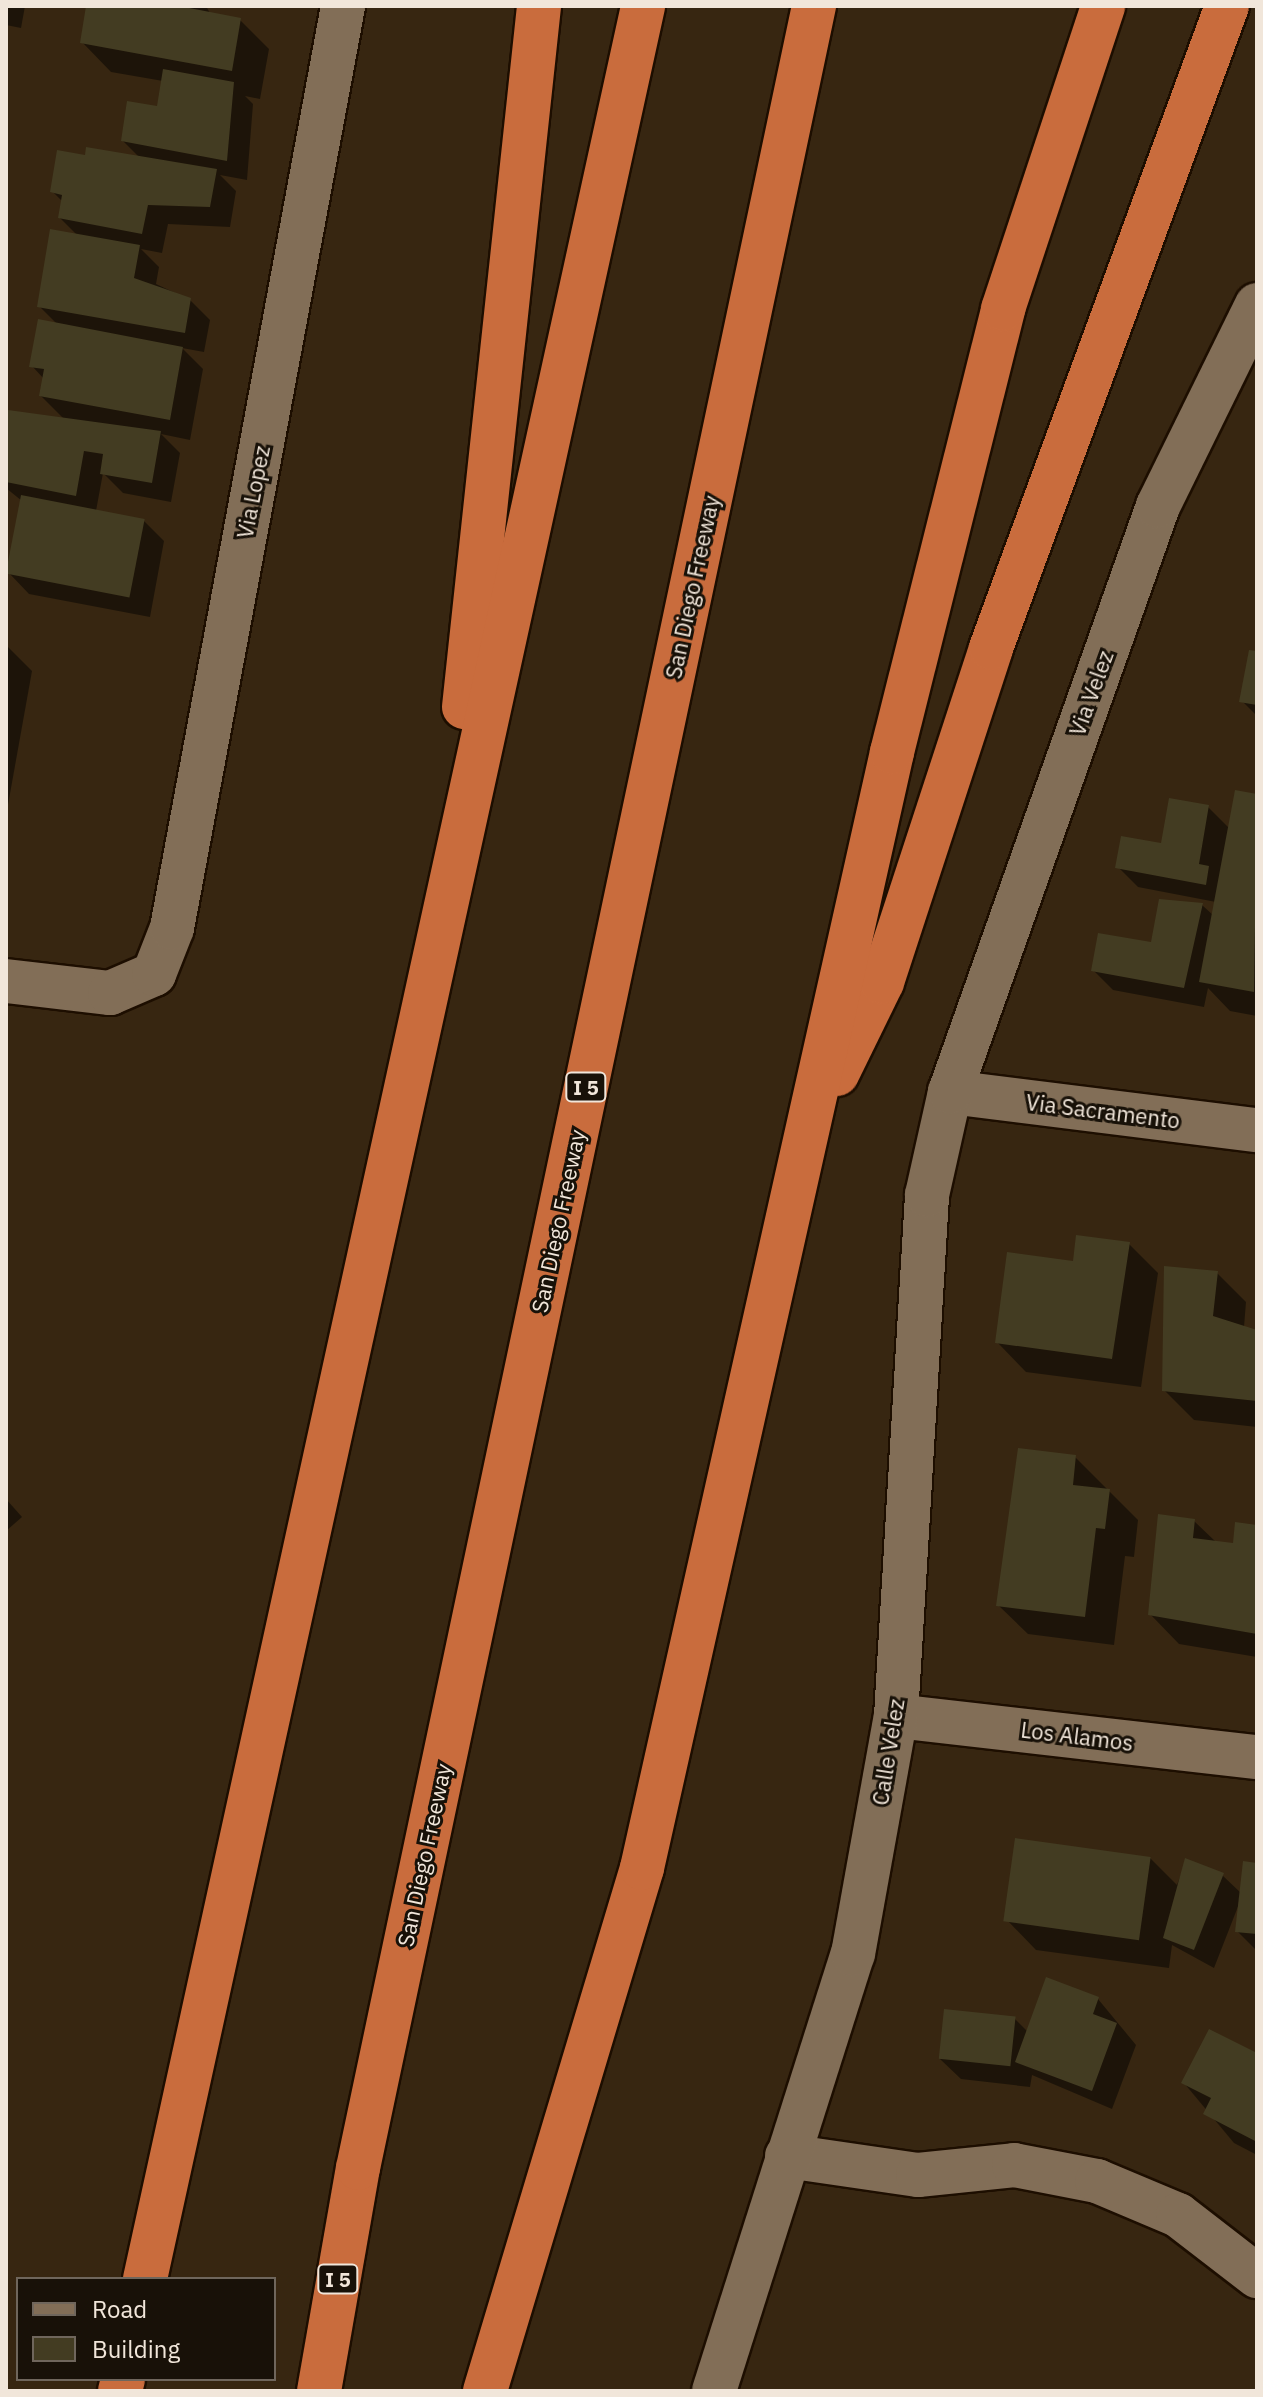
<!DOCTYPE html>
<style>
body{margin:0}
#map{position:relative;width:1263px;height:2397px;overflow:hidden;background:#372611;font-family:"IBM Plex Sans",sans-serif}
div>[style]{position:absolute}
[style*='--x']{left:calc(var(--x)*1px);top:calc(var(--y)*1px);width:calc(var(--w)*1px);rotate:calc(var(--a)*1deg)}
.shadow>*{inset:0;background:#0007}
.building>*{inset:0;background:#433c22;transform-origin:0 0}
.roads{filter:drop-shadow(2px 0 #1d0e00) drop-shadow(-2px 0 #1d0e00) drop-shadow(0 2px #1d0e00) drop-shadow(0 -2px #1d0e00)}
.minor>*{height:44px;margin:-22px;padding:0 22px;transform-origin:22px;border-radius:22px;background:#826e57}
.tertiary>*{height:44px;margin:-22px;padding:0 22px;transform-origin:22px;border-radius:22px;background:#826e57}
.motorway>*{height:44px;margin:-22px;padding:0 22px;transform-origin:22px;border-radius:22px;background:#c96c3d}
span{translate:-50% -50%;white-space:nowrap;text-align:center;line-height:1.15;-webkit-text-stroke:6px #181108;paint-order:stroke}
.shield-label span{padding:2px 6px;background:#181108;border:2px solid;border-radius:6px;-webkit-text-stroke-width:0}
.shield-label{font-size:20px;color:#f1e6da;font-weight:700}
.street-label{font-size:22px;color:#f1e6da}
.frame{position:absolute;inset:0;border:8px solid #f1e6da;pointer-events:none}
.legend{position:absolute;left:16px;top:2277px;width:260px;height:104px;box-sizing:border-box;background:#181108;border:2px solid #6f665c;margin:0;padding:10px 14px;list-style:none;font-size:24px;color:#f1e6da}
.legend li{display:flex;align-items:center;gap:16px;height:40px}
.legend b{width:40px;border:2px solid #6f665c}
</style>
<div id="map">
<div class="shadow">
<div style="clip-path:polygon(6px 6px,25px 6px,21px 28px,6px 25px)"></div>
<div style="clip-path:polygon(88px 6px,206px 6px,211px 15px,240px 20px,269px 49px,260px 99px,245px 96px,253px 104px,247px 180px,220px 175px,236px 191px,230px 227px,168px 224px,162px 253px,141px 249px,159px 267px,156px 284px,190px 300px,210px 320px,204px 352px,182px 348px,203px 369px,190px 440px,161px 434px,180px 453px,171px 502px,123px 493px,103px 473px,96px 511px,144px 521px,164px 541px,150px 617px,29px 594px,9px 573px,22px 501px,6px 488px,10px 412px,65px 420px,41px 396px,44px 379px,32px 366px,58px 325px,39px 306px,78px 236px,60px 218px,63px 202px,52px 191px,86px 157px,140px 158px,123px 141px,159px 108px,163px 81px,111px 72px,82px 42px)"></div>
<div style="clip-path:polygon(6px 645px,32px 671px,6px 816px)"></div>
<div style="clip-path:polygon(1257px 653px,1257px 716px,1242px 701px)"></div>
<div style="clip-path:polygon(1237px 792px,1257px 796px,1257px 1016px,1230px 1011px,1208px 988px,1204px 1007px,1113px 990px,1093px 970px,1152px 945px,1202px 905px,1214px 916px,1216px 902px,1138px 887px,1118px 867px,1163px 845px,1208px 807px,1230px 829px)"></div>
<div style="clip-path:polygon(1129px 1244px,1158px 1273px,1141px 1387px,1026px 1372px,997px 1342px,1075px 1263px)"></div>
<div style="clip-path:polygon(1217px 1273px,1246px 1302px,1244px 1327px,1257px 1332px,1257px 1427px,1194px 1420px,1164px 1390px)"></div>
<div style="clip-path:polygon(1075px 1457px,1138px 1520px,1134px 1557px,1125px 1556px,1114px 1645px,1028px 1634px,998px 1605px)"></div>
<div style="clip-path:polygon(6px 1499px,22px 1517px,6px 1531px)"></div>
<div style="clip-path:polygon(1194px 1521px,1216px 1542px,1235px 1545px,1257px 1527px,1257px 1657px,1179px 1644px,1150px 1614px)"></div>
<div style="clip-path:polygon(1150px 1858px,1177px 1885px,1186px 1861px,1222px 1875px,1242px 1894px,1257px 1865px,1257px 1951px,1237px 1931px,1239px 1904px,1214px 1968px,1172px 1945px,1169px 1968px,1036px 1950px,1007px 1920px)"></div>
<div style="clip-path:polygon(1098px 1999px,1136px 2045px,1112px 2109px,1032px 2075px,1030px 2087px,961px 2079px,940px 2059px,1015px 2019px,1028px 2032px)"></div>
<div style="clip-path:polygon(1257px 2056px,1257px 2155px,1234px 2143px,1184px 2083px)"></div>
</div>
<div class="building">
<div style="clip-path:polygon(86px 6px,179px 6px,241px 18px,232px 71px,80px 43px)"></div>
<div style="clip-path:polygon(163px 69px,234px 82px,227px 161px,121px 141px,127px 101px,157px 106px)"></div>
<div style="clip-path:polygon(86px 147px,217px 169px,210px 207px,148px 205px,142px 234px,58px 218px,62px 195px,50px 192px,57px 150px,85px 155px)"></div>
<div style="clip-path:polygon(50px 229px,140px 245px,134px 278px,191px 298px,185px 333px,37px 307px)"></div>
<div style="clip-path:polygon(38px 319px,183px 347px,170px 420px,39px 396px,44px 369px,29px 367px)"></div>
<div style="clip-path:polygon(8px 410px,161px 431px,152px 483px,100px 474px,103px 454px,84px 451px,76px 496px,6px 482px)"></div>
<div style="left:21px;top:495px;width:126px;height:80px;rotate:11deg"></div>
<div style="clip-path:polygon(1249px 650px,1257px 651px,1257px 705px,1239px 702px)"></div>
<div style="clip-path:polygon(1235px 790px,1257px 794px,1254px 992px,1199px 982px)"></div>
<div style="clip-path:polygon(1169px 798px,1209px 805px,1199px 864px,1209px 866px,1206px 885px,1115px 868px,1121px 836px,1161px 843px)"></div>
<div style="clip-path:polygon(1159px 899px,1203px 903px,1184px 988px,1091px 971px,1098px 933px,1151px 942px)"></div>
<div style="clip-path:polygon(1076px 1235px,1130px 1242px,1112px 1359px,995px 1343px,1007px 1252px,1073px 1261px)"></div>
<div style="clip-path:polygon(1164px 1266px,1218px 1271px,1213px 1316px,1257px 1330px,1257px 1401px,1162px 1391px)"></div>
<div style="clip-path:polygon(1018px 1448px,1076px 1455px,1073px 1485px,1110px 1489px,1105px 1529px,1096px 1528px,1085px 1617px,996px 1606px)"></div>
<div style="clip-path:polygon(1158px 1514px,1195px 1519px,1193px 1538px,1233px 1543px,1235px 1522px,1257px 1525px,1257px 1634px,1148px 1615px)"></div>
<div style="left:1015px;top:1838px;width:137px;height:84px;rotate:8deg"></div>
<div style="clip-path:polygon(1185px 1858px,1224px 1873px,1194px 1950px,1163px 1938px)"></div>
<div style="clip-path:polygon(1243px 1861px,1257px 1863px,1257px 1934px,1235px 1932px)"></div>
<div style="clip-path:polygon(1046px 1977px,1099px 1997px,1093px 2014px,1117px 2023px,1092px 2091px,1015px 2062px)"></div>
<div style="left:944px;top:2009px;width:72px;height:50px;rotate:6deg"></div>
<div style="clip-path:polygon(1209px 2029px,1257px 2053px,1257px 2142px,1203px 2114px,1211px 2098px,1181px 2083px)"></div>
</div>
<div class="roads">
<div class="minor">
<div style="--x:6;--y:981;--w:105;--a:6.6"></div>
<div style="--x:110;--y:993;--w:48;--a:-23.4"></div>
<div style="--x:154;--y:974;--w:49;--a:-68.6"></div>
<div style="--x:172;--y:928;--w:938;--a:-79.49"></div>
<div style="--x:896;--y:1716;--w:363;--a:6.5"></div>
<div style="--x:787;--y:2156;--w:132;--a:8.3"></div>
<div style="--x:918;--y:2175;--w:97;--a:-5.9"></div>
<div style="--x:1014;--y:2165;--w:85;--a:10.9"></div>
<div style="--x:1097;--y:2181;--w:88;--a:22.8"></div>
<div style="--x:1178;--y:2215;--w:100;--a:37.7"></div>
</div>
<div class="tertiary">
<div style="--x:950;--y:1092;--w:309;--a:7.1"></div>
<div style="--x:714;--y:2391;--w:459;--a:-72.4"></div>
<div style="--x:853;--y:1954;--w:242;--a:-79.8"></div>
<div style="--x:896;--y:1716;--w:522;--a:-86.59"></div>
<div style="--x:927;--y:1195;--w:106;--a:-77.4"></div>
<div style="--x:950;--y:1092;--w:622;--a:-70.46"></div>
<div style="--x:1158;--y:506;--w:224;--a:-63.8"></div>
</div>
<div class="motorway">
<div style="--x:464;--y:707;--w:705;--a:-83.89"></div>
<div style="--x:837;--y:1074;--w:102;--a:-63.9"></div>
<div style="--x:882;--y:982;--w:351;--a:-71.9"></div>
<div style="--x:991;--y:648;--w:684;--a:-69.82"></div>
<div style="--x:145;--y:2279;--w:2327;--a:-77.64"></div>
<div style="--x:120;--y:2391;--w:12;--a:-76"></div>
<div style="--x:319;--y:2391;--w:226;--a:-80.1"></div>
<div style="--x:358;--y:2168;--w:2210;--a:-78.09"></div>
<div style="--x:485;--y:2391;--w:546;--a:-73.29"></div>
<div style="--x:642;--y:1868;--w:1144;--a:-77.37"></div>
<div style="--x:892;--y:752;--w:457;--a:-75.9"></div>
<div style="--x:1003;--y:309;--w:319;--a:-71.7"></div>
</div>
</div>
<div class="shield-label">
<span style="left:586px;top:1087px">I 5</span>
<span style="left:338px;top:2279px">I 5</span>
</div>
<div class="street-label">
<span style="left:253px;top:492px;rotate:-79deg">Via Lopez</span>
<span style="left:692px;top:587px;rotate:-78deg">San Diego Freeway</span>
<span style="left:1091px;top:693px;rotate:-70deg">Via Velez</span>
<span style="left:1103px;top:1111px;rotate:7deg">Via Sacramento</span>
<span style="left:558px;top:1221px;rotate:-78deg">San Diego Freeway</span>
<span style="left:1077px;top:1736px;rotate:7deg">Los Alamos</span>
<span style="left:888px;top:1752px;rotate:-81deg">Calle Velez</span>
<span style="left:424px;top:1855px;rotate:-78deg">San Diego Freeway</span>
</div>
<div class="frame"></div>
<ul class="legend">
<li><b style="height:10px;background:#826e57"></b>Road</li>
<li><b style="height:22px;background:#433c22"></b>Building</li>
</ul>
</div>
